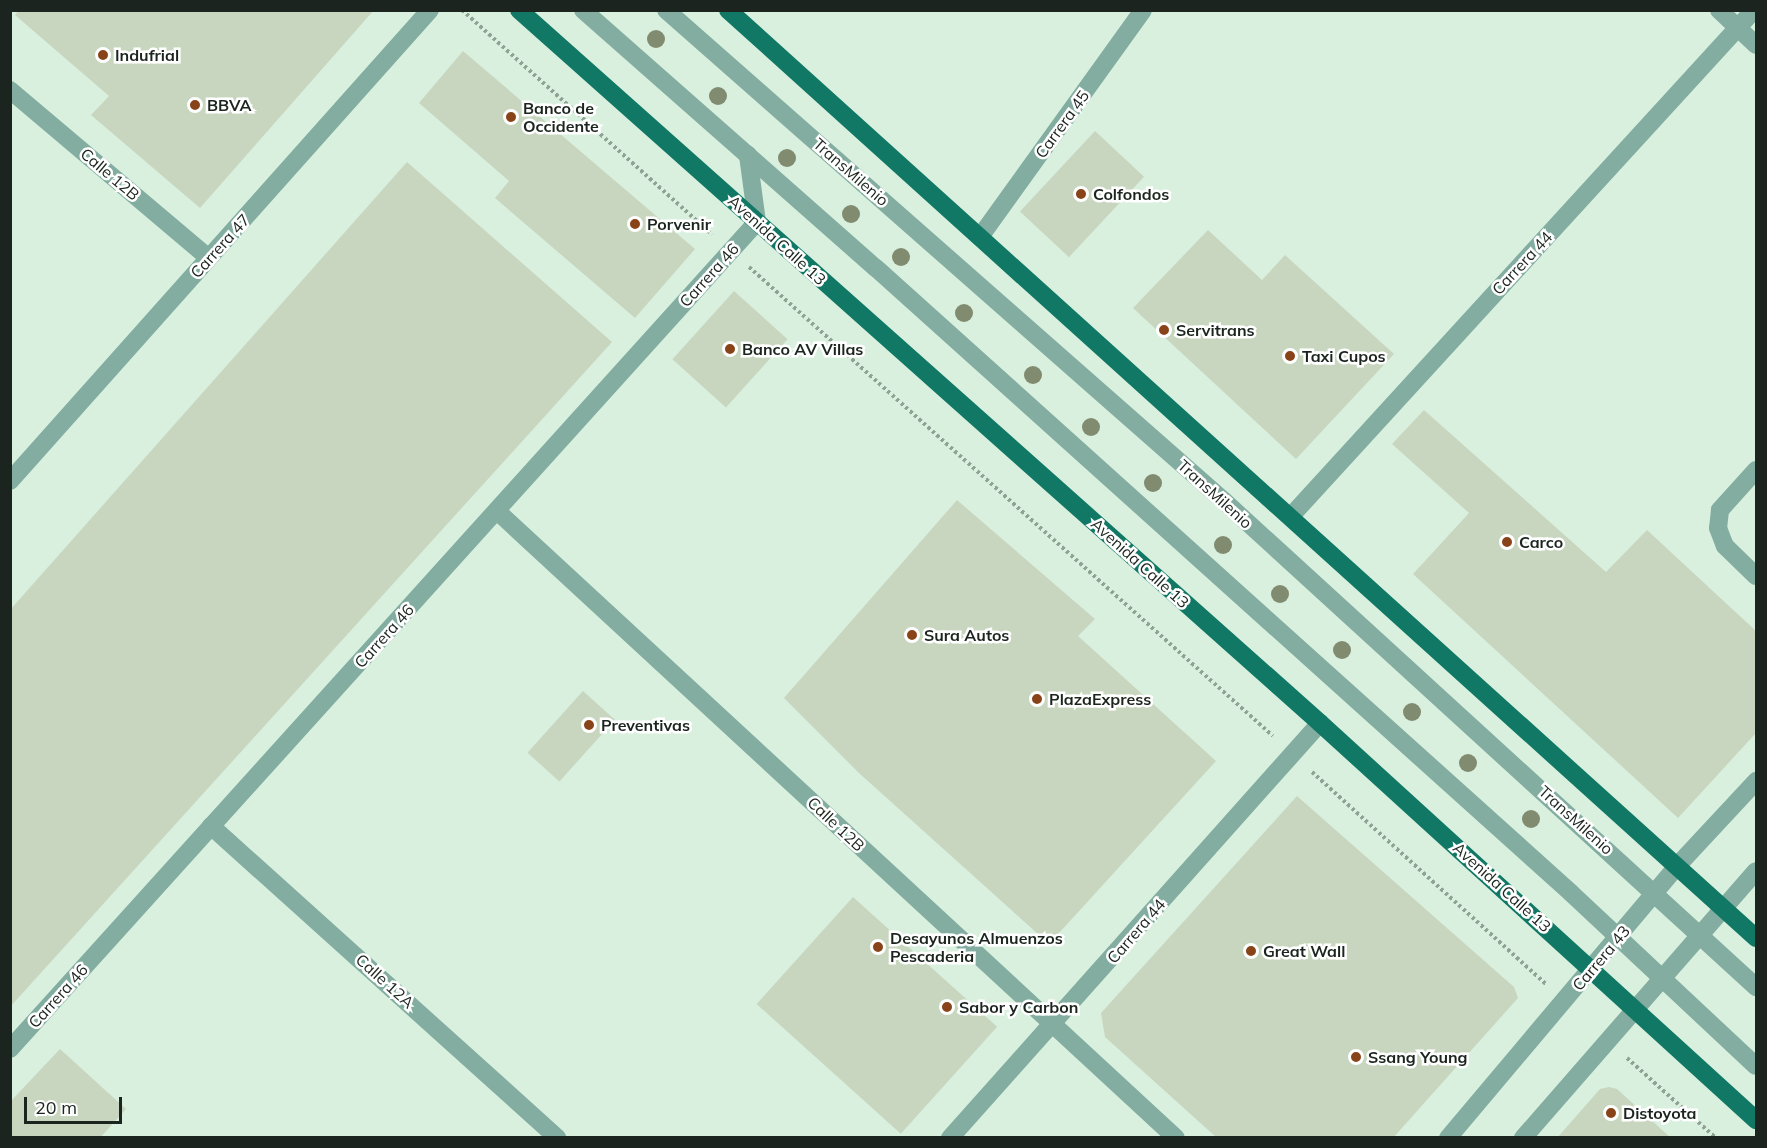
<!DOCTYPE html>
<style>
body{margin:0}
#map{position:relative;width:1767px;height:1148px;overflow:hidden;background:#d9f0df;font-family:Mulish,sans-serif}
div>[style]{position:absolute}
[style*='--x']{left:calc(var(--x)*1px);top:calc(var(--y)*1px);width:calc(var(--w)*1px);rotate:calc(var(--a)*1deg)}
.building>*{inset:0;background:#c8d6bf;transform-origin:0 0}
.path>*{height:4px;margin-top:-2px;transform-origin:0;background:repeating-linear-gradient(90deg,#90a295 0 3px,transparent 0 6px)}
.minor>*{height:18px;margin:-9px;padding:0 9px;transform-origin:9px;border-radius:9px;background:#82ada0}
.major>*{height:18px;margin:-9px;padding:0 9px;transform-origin:9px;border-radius:9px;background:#107864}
.trees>*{width:18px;height:18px;margin:-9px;border-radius:50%;background:#808b6f}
.dots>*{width:16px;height:16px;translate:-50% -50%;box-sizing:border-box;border:3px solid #fff;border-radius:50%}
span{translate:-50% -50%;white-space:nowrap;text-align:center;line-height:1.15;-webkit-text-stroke:5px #fff;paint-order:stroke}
.poi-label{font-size:16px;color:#1b241e;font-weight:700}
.left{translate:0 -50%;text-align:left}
.street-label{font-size:16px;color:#1b241e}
.frame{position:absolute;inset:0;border:12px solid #1b241e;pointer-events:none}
.scale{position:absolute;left:24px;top:1097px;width:98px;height:27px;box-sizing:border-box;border:3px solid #1b241e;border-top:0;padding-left:8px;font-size:18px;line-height:21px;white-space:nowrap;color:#1b241e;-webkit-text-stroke:4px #fff;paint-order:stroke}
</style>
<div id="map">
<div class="building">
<div style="clip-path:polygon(19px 10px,374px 10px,200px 208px,91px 115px,109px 96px,15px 15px)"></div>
<div style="clip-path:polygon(463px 51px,695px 249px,635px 318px,495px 198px,509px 181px,419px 103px)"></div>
<div style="left:1095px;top:131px;width:67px;height:110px;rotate:43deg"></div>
<div style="clip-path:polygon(407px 162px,612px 342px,10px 1007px,10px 610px)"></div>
<div style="clip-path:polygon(1208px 230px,1262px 280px,1285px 255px,1394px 354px,1296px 459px,1133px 308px)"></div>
<div style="left:734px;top:291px;width:72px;height:92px;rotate:42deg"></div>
<div style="clip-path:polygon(1424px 410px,1606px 572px,1647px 530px,1756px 631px,1756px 733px,1678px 818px,1413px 574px,1469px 513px,1392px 444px)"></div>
<div style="clip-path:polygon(957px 500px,1095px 619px,1078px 636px,1216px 761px,1049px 944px,859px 773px,784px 698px)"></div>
<div style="left:583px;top:691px;width:43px;height:83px;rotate:42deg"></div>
<div style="clip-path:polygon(1297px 796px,1514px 987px,1518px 998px,1393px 1138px,1217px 1138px,1105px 1037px,1101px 1013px)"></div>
<div style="left:853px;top:897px;width:194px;height:144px;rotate:42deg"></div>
<div style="clip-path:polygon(60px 1049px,126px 1109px,100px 1138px,10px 1138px,10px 1102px)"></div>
<div style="clip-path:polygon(1609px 1087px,1617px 1089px,1671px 1138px,1557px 1138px,1600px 1089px)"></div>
</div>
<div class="path">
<div style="--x:462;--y:10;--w:336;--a:41.9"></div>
<div style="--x:749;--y:267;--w:703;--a:41.83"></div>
<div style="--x:1312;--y:772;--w:316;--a:42.2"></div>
<div style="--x:1627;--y:1058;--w:120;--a:42"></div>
</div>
<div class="minor">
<div style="--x:583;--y:10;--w:390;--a:41.4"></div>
<div style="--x:876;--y:268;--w:935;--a:41.96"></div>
<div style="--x:1571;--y:893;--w:253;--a:43.1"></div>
<div style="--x:666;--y:10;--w:743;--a:41.35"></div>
<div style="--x:1224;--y:501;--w:721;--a:42.41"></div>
<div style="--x:1719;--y:10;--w:51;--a:43.4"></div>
<div style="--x:10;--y:90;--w:260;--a:40.2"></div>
<div style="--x:980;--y:237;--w:279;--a:-54.3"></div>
<div style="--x:1756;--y:470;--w:54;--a:132"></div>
<div style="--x:1720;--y:510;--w:18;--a:96"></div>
<div style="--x:1718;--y:528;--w:19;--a:69"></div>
<div style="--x:1725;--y:546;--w:43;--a:44.1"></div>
<div style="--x:10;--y:481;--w:631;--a:-48.28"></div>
<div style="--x:497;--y:511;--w:924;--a:42.72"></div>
<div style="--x:1291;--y:516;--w:686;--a:-47.54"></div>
<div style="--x:211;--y:826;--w:466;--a:42"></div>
<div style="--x:10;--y:1049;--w:1114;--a:-47.91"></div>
<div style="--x:757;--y:222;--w:68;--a:-97.7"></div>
<div style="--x:950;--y:1138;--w:556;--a:-48.28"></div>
<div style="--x:1448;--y:1138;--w:357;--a:-49.9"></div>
<div style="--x:1678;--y:865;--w:115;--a:-47.1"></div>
<div style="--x:1523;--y:1138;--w:354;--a:-48.9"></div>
</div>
<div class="major">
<div style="--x:519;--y:10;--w:1072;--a:41.67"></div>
<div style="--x:1320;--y:723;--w:590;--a:42.32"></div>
<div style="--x:728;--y:10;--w:1385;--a:42.07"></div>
</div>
<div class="trees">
<div style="left:656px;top:39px"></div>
<div style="left:718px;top:96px"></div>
<div style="left:787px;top:158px"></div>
<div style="left:851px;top:214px"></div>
<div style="left:901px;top:257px"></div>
<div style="left:964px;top:313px"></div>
<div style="left:1033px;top:375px"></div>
<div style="left:1091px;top:427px"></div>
<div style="left:1153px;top:483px"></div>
<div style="left:1223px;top:545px"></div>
<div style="left:1280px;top:594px"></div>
<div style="left:1342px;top:650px"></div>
<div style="left:1412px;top:712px"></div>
<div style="left:1468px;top:763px"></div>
<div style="left:1531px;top:819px"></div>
</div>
<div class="dots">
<div style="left:103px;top:55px;background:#884418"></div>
<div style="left:195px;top:105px;background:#884418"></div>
<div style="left:511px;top:117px;background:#884418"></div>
<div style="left:1081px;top:194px;background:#884418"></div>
<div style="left:635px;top:224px;background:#884418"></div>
<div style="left:1164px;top:330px;background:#884418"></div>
<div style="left:730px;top:349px;background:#884418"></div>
<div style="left:1290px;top:356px;background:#884418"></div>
<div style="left:1507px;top:542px;background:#884418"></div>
<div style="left:912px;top:635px;background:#884418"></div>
<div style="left:1037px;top:699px;background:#884418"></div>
<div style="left:589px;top:725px;background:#884418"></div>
<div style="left:878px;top:947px;background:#884418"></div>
<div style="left:1251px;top:951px;background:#884418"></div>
<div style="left:947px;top:1007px;background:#884418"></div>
<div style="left:1356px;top:1057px;background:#884418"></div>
<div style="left:1611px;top:1113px;background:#884418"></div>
</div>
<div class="poi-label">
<span class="left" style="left:115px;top:55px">Indufrial</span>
<span class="left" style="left:207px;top:105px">BBVA</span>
<span class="left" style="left:523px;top:117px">Banco de<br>Occidente</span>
<span class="left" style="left:1093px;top:194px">Colfondos</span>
<span class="left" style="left:647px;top:224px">Porvenir</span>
<span class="left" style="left:1176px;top:330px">Servitrans</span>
<span class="left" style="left:742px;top:349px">Banco AV Villas</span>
<span class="left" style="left:1302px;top:356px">Taxi Cupos</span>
<span class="left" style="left:1519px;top:542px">Carco</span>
<span class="left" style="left:924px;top:635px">Sura Autos</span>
<span class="left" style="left:1049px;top:699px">PlazaExpress</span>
<span class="left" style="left:601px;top:725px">Preventivas</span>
<span class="left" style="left:890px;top:947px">Desayunos Almuenzos<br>Pescaderia</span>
<span class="left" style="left:1263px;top:951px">Great Wall</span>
<span class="left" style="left:959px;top:1007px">Sabor y Carbon</span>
<span class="left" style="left:1368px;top:1057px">Ssang Young</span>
<span class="left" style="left:1623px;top:1113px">Distoyota</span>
</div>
<div class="street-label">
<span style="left:1062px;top:124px;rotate:-54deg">Carrera 45</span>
<span style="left:851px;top:172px;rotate:41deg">TransMilenio</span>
<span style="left:110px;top:174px;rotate:40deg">Calle 12B</span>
<span style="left:777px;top:240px;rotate:42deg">Avenida Calle 13</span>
<span style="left:220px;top:246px;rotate:-48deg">Carrera 47</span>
<span style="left:1522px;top:263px;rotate:-47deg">Carrera 44</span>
<span style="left:709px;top:275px;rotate:-48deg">Carrera 46</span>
<span style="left:1215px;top:494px;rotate:42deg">TransMilenio</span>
<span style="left:1140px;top:563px;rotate:42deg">Avenida Calle 13</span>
<span style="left:384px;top:636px;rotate:-48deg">Carrera 46</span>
<span style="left:1576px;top:820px;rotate:42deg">TransMilenio</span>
<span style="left:836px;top:824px;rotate:43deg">Calle 12B</span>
<span style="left:1502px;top:887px;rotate:42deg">Avenida Calle 13</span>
<span style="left:1136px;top:931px;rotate:-49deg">Carrera 44</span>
<span style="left:1601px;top:958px;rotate:-50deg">Carrera 43</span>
<span style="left:385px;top:981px;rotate:42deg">Calle 12A</span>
<span style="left:58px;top:996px;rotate:-48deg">Carrera 46</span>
</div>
<div class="frame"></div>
<div class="scale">20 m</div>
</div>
